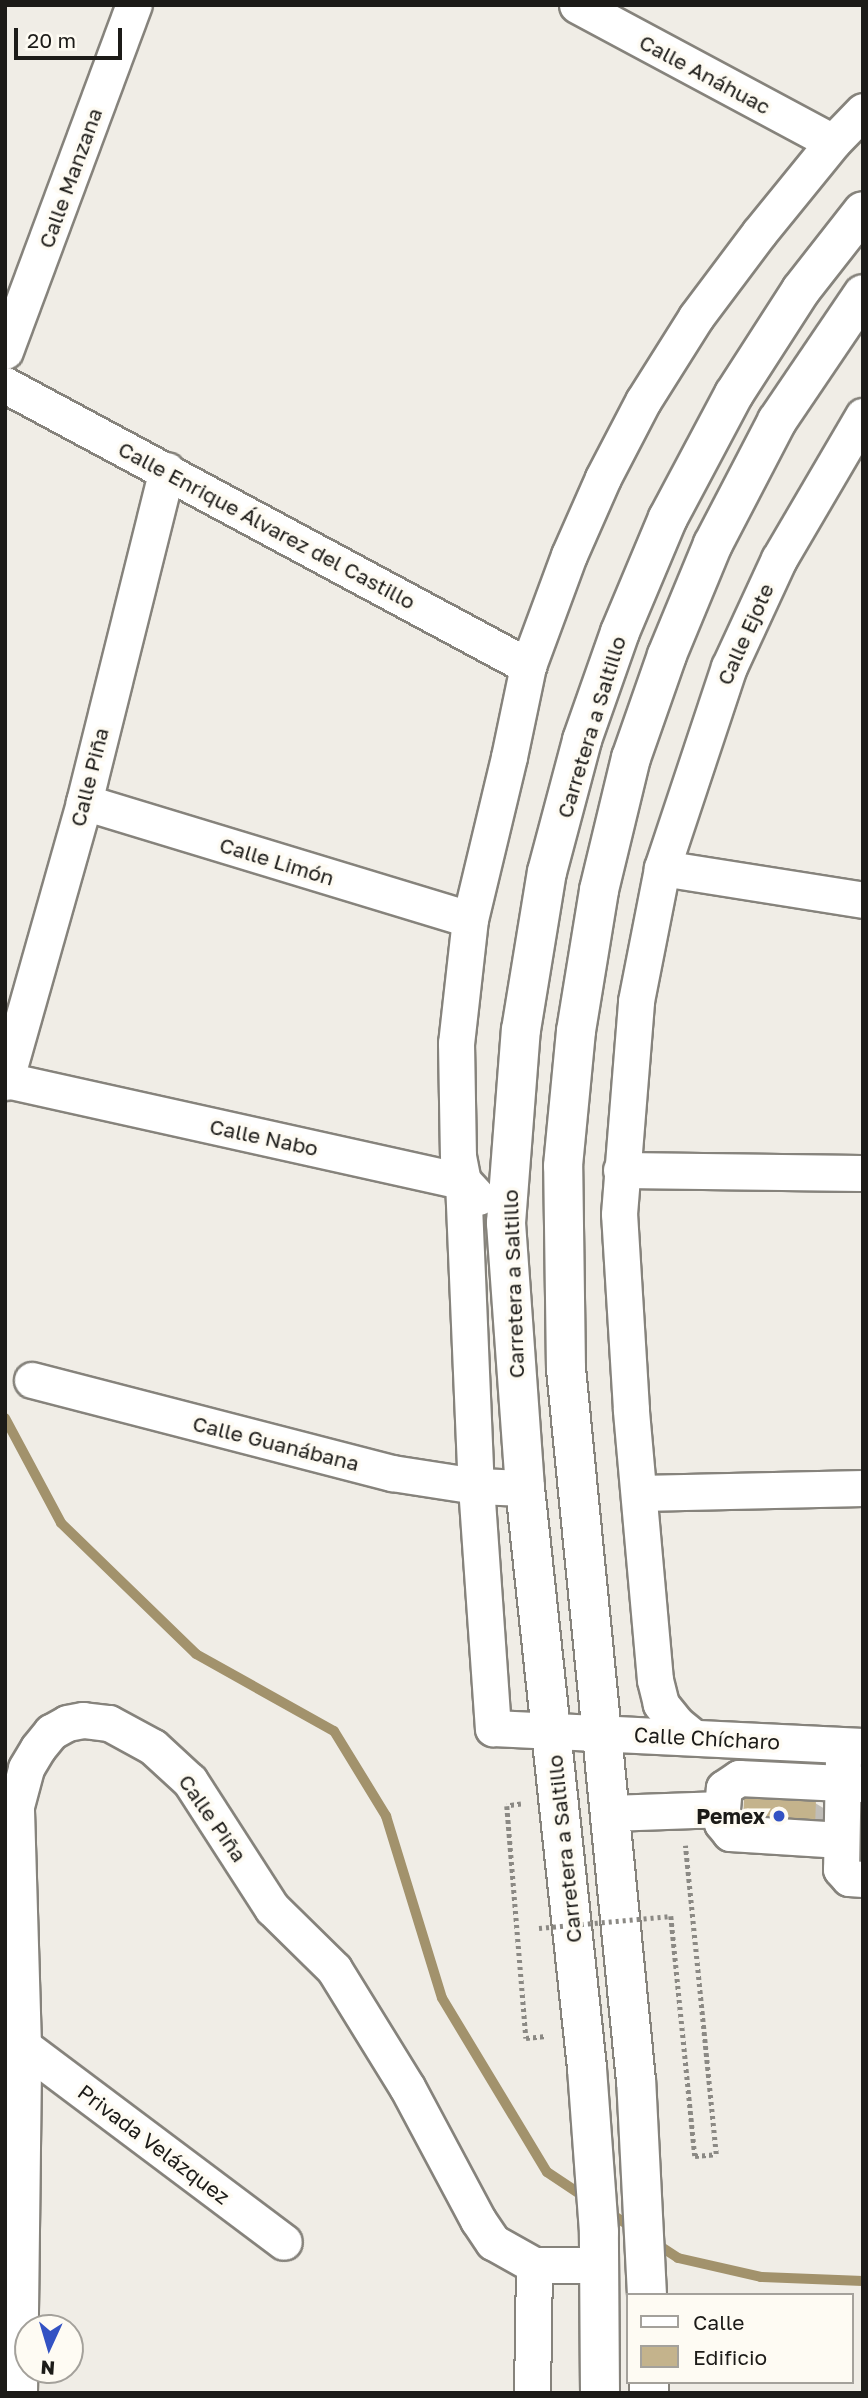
<!DOCTYPE html>
<meta charset="utf-8">
<style>
body{margin:0}
#map{position:relative;width:868px;height:2398px;overflow:hidden;background:#f0ede6;font-family:"Golos Text",sans-serif}
div>[style]{position:absolute}
[style*='--x']{left:calc(var(--x)*1px);top:calc(var(--y)*1px);width:calc(var(--w)*1px);rotate:calc(var(--a)*1deg)}
.shadow>*{inset:0;background:#0003}
.stream>*{height:10px;margin:-5px;padding:0 5px;transform-origin:5px;border-radius:5px;background:#a2926c}
.building>*{inset:0;background:#c4b38c;transform-origin:0 0}
.path>*{height:4.5px;margin-top:-2.25px;transform-origin:0;background:repeating-linear-gradient(90deg,#8b8984 0 3.5px,transparent 0 7px)}
.roads{filter:drop-shadow(2px 0 #86837c) drop-shadow(-2px 0 #86837c) drop-shadow(0 2px #86837c) drop-shadow(0 -2px #86837c)}
.minor>*{height:35px;margin:-17.5px;padding:0 17.5px;transform-origin:17.5px;border-radius:17.5px;background:#fff}
.major>*{height:38px;margin:-19px;padding:0 19px;transform-origin:19px;border-radius:19px;background:#fff}
.path-bridge>*{height:4.5px;margin-top:-2.25px;transform-origin:0;background:repeating-linear-gradient(90deg,#8b8984 0 3.5px,transparent 0 7px)}
.dots>*{width:19px;height:19px;translate:-50% -50%;box-sizing:border-box;border:4px solid #fefbf3;border-radius:50%}
span{translate:-50% -50%;white-space:nowrap;text-align:center;line-height:1.15;-webkit-text-stroke:7px #fefbf3;paint-order:stroke}
.street-label{font-size:21px;color:#1c1b18}
.poi-label{font-size:21px;color:#1c1b18;font-weight:700}
.right{translate:-100% -50%;text-align:right}
.frame{position:absolute;inset:0;border:7px solid #1c1b18;pointer-events:none}
.legend{position:absolute;left:626px;top:2293px;width:228px;height:91px;box-sizing:border-box;background:#fefbf3;border:2px solid #a4a19b;margin:0;padding:9px 12px;list-style:none;font-size:21px;color:#1c1b18}
.legend li{display:flex;align-items:center;gap:14px;height:35px}
.legend b{width:35px;border:2px solid #a4a19b}
.north{position:absolute;left:14px;top:2314px;width:70px;height:70px;box-sizing:border-box;background:#fefbf3;border:2px solid #a4a19b;border-radius:50%;rotate:184deg;font-size:19px;font-weight:700;line-height:28px;text-align:center;color:#1c1b18}
.north::after{content:'';display:block;margin:auto;width:24px;height:32px;background:#3352c3;clip-path:polygon(50% 0,100% 100%,50% 72%,0 100%)}
.scale{position:absolute;left:14px;top:28px;width:108px;height:32px;box-sizing:border-box;border:4px solid #1c1b18;border-top:0;padding-left:9px;font-size:21px;line-height:24px;white-space:nowrap;color:#1c1b18;-webkit-text-stroke:5px #fefbf3;paint-order:stroke}
</style>
<div id="map">
<div class="shadow">
<div style="clip-path:polygon(815px 1803px,825px 1809px,824px 1838px,755px 1834px)"></div>
</div>
<div class="stream">
<div style="--x:5;--y:1418;--w:119;--a:61.9"></div>
<div style="--x:61;--y:1523;--w:188;--a:44.1"></div>
<div style="--x:196;--y:1654;--w:158;--a:29.2"></div>
<div style="--x:334;--y:1731;--w:100;--a:58.5"></div>
<div style="--x:386;--y:1816;--w:190;--a:72.9"></div>
<div style="--x:442;--y:1998;--w:203;--a:58.9"></div>
<div style="--x:547;--y:2172;--w:50;--a:33.7"></div>
<div style="--x:605;--y:2210;--w:37;--a:33"></div>
<div style="--x:652;--y:2241;--w:31;--a:33"></div>
<div style="--x:678;--y:2258;--w:85;--a:12.9"></div>
<div style="--x:761;--y:2277;--w:102;--a:2.2"></div>
</div>
<div class="building">
<div style="left:744px;top:1798px;width:72px;height:32px;rotate:2deg"></div>
</div>
<div class="path">
<div style="--x:521;--y:1804;--w:14;--a:172"></div>
<div style="--x:507;--y:1806;--w:233;--a:85.3"></div>
<div style="--x:526;--y:2038;--w:20;--a:-6"></div>
<div style="--x:671;--y:1916;--w:241;--a:84.3"></div>
<div style="--x:695;--y:2156;--w:21;--a:-5"></div>
<div style="--x:716;--y:2154;--w:310;--a:-95.7"></div>
</div>
<div class="roads">
<div class="minor">
<div style="--x:577;--y:5;--w:290;--a:28.2"></div>
<div style="--x:863;--y:111;--w:43;--a:134.1"></div>
<div style="--x:833;--y:142;--w:117;--a:129.1"></div>
<div style="--x:759;--y:233;--w:105;--a:126.9"></div>
<div style="--x:696;--y:317;--w:99;--a:122.2"></div>
<div style="--x:643;--y:401;--w:87;--a:117.5"></div>
<div style="--x:603;--y:478;--w:84;--a:113.8"></div>
<div style="--x:569;--y:555;--w:118;--a:110.3"></div>
<div style="--x:528;--y:666;--w:93;--a:101.8"></div>
<div style="--x:509;--y:757;--w:167;--a:103.5"></div>
<div style="--x:470;--y:919;--w:125;--a:96.4"></div>
<div style="--x:456;--y:1043;--w:113;--a:89"></div>
<div style="--x:458;--y:1156;--w:25;--a:79"></div>
<div style="--x:463;--y:1181;--w:305;--a:87.6"></div>
<div style="--x:476;--y:1486;--w:243;--a:86"></div>
<div style="--x:493;--y:1728;--w:370;--a:2.8"></div>
<div style="--x:5;--y:351;--w:369;--a:-69.6"></div>
<div style="--x:5;--y:385;--w:594;--a:28.25"></div>
<div style="--x:84;--y:802;--w:403;--a:16.9"></div>
<div style="--x:662;--y:868;--w:204;--a:9"></div>
<div style="--x:6;--y:1080;--w:468;--a:12.5"></div>
<div style="--x:463;--y:1181;--w:22;--a:47"></div>
<div style="--x:5;--y:1082;--w:291;--a:-74.2"></div>
<div style="--x:84;--y:802;--w:342;--a:-76"></div>
<div style="--x:621;--y:1170;--w:242;--a:0.7"></div>
<div style="--x:32;--y:1380;--w:372;--a:14.5"></div>
<div style="--x:392;--y:1473;--w:85;--a:8.8"></div>
<div style="--x:476;--y:1486;--w:49;--a:2.3"></div>
<div style="--x:640;--y:1493;--w:223;--a:-1.3"></div>
<div style="--x:692;--y:1736;--w:19;--a:-141"></div>
<div style="--x:677;--y:1724;--w:26;--a:-129"></div>
<div style="--x:661;--y:1704;--w:25;--a:-104"></div>
<div style="--x:655;--y:1680;--w:272;--a:-95.1"></div>
<div style="--x:631;--y:1409;--w:195;--a:-93.5"></div>
<div style="--x:619;--y:1214;--w:214;--a:-85.4"></div>
<div style="--x:636;--y:1001;--w:136;--a:-78.9"></div>
<div style="--x:662;--y:868;--w:212;--a:-71.6"></div>
<div style="--x:729;--y:667;--w:119;--a:-65.2"></div>
<div style="--x:779;--y:559;--w:166;--a:-59.6"></div>
<div style="--x:843;--y:1759;--w:110;--a:91"></div>
<div style="--x:841;--y:1869;--w:12;--a:48"></div>
<div style="--x:849;--y:1878;--w:14;--a:4"></div>
<div style="--x:722;--y:1809;--w:21;--a:-85"></div>
<div style="--x:724;--y:1788;--w:18;--a:-34"></div>
<div style="--x:739;--y:1778;--w:124;--a:2.8"></div>
<div style="--x:610;--y:1813;--w:112;--a:-2"></div>
<div style="--x:722;--y:1809;--w:14;--a:90"></div>
<div style="--x:722;--y:1823;--w:13;--a:51"></div>
<div style="--x:730;--y:1833;--w:111;--a:3.6"></div>
<div style="--x:23;--y:2046;--w:326;--a:36.9"></div>
<div style="--x:19;--y:2393;--w:347;--a:-89.3"></div>
<div style="--x:23;--y:2046;--w:240;--a:-91.7"></div>
<div style="--x:16;--y:1806;--w:39;--a:-75"></div>
<div style="--x:26;--y:1768;--w:23;--a:-59"></div>
<div style="--x:38;--y:1748;--w:21;--a:-51"></div>
<div style="--x:51;--y:1732;--w:18;--a:-29"></div>
<div style="--x:67;--y:1723;--w:16;--a:-11"></div>
<div style="--x:83;--y:1720;--w:26;--a:7"></div>
<div style="--x:109;--y:1723;--w:50;--a:28.6"></div>
<div style="--x:153;--y:1747;--w:50;--a:42.6"></div>
<div style="--x:190;--y:1781;--w:151;--a:57.2"></div>
<div style="--x:272;--y:1908;--w:87;--a:44.5"></div>
<div style="--x:334;--y:1969;--w:139;--a:58.3"></div>
<div style="--x:407;--y:2087;--w:151;--a:61.9"></div>
<div style="--x:478;--y:2220;--w:27;--a:56"></div>
<div style="--x:493;--y:2242;--w:47;--a:29.3"></div>
<div style="--x:534;--y:2265;--w:65;--a:0"></div>
<div style="--x:532;--y:2393;--w:128;--a:-89.1"></div>
</div>
<div class="major">
<div style="--x:647;--y:2295;--w:214;--a:-92.9"></div>
<div style="--x:636;--y:2081;--w:715;--a:-95.61"></div>
<div style="--x:566;--y:1369;--w:203;--a:-90.8"></div>
<div style="--x:563;--y:1166;--w:136;--a:-84.5"></div>
<div style="--x:576;--y:1031;--w:143;--a:-80.7"></div>
<div style="--x:599;--y:890;--w:136;--a:-76.4"></div>
<div style="--x:631;--y:758;--w:109;--a:-70.7"></div>
<div style="--x:667;--y:655;--w:120;--a:-67.5"></div>
<div style="--x:713;--y:544;--w:139;--a:-62.5"></div>
<div style="--x:777;--y:421;--w:153;--a:-55.9"></div>
<div style="--x:649;--y:2382;--w:11;--a:90"></div>
<div style="--x:600;--y:2393;--w:161;--a:-90.4"></div>
<div style="--x:599;--y:2232;--w:164;--a:-94.2"></div>
<div style="--x:587;--y:2068;--w:583;--a:-96.1"></div>
<div style="--x:525;--y:1488;--w:266;--a:-94.1"></div>
<div style="--x:506;--y:1223;--w:194;--a:-85.6"></div>
<div style="--x:521;--y:1030;--w:160;--a:-80.7"></div>
<div style="--x:547;--y:872;--w:137;--a:-75.1"></div>
<div style="--x:582;--y:740;--w:114;--a:-70.6"></div>
<div style="--x:620;--y:632;--w:124;--a:-67.2"></div>
<div style="--x:668;--y:518;--w:140;--a:-62"></div>
<div style="--x:734;--y:394;--w:124;--a:-57.2"></div>
<div style="--x:801;--y:290;--w:100;--a:-51.9"></div>
</div>
</div>
<div class="path-bridge">
<div style="--x:539;--y:1928;--w:133;--a:-5.2"></div>
</div>
<div class="dots">
<div style="left:779px;top:1816px;background:#3352c3"></div>
</div>
<div class="street-label">
<span style="left:705px;top:74px;rotate:28deg">Calle Anáhuac</span>
<span style="left:70px;top:178px;rotate:-70deg">Calle Manzana</span>
<span style="left:267px;top:525px;rotate:28deg">Calle Enrique Álvarez del Castillo</span>
<span style="left:745px;top:634px;rotate:-66deg">Calle Ejote</span>
<span style="left:591px;top:727px;rotate:-73deg">Carretera a Saltillo</span>
<span style="left:89px;top:777px;rotate:-76deg">Calle Piña</span>
<span style="left:277px;top:861px;rotate:17deg">Calle Limón</span>
<span style="left:264px;top:1137px;rotate:12deg">Calle Nabo</span>
<span style="left:513px;top:1284px;rotate:-92deg">Carretera a Saltillo</span>
<span style="left:276px;top:1443px;rotate:14deg">Calle Guanábana</span>
<span style="left:707px;top:1738px;rotate:3deg">Calle Chícharo</span>
<span style="left:213px;top:1818px;rotate:55deg">Calle Piña</span>
<span style="left:564px;top:1849px;rotate:-96deg">Carretera a Saltillo</span>
<span style="left:154px;top:2144px;rotate:37deg">Privada Velázquez</span>
</div>
<div class="poi-label">
<span class="right" style="left:765px;top:1816px">Pemex</span>
</div>
<div class="frame"></div>
<ul class="legend">
<li><b style="height:9px;background:#fff"></b>Calle</li>
<li><b style="height:19px;background:#c4b38c"></b>Edificio</li>
</ul>
<div class="north">N</div>
<div class="scale">20 m</div>
</div>
